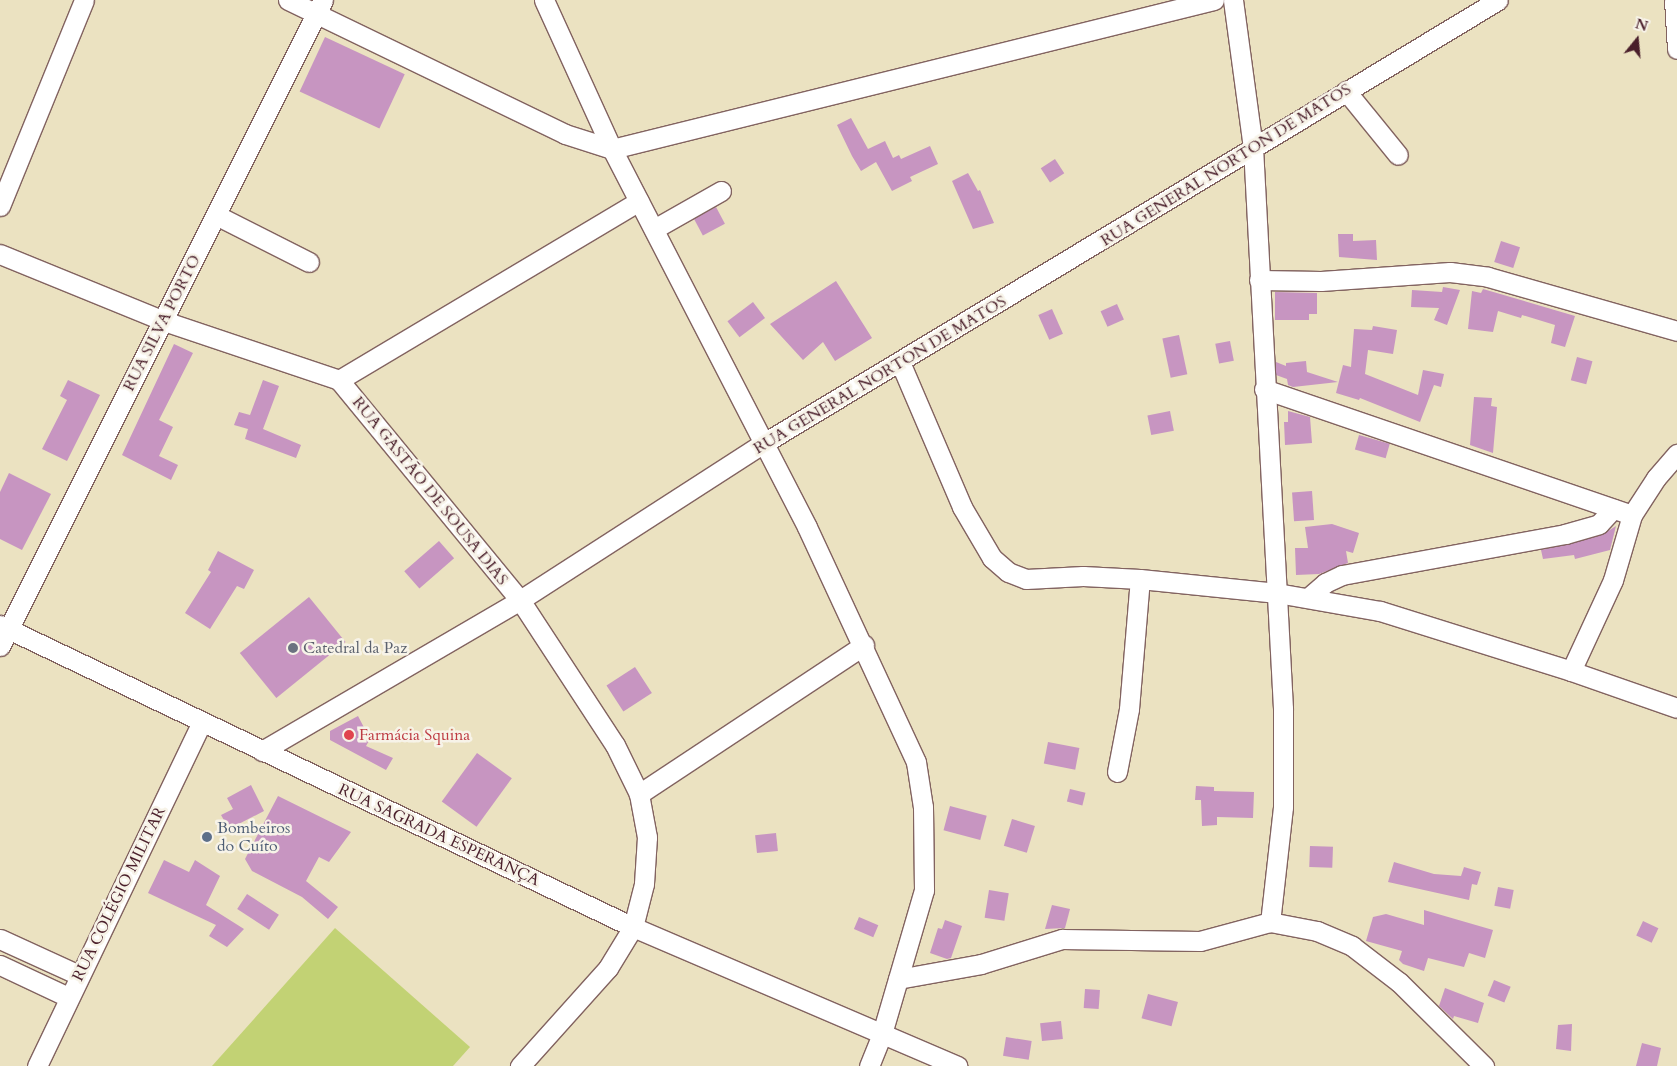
<!DOCTYPE html>
<meta charset="utf-8">
<style>
body{margin:0}
#map{position:relative;width:1677px;height:1066px;overflow:hidden;background:#ebe2c1;font-family:Cardo,serif}
div>[style]{position:absolute}
[style*='--x']{left:calc(var(--x)*1px);top:calc(var(--y)*1px);width:calc(var(--w)*1px);rotate:calc(var(--a)*1deg)}
.green>*{inset:0;background:#c2d274}
.building>*{inset:0;background:#c795c1;transform-origin:0 0}
.roads{filter:drop-shadow(1px 0 #826360) drop-shadow(-1px 0 #826360) drop-shadow(0 1px #826360) drop-shadow(0 -1px #826360)}
.street>*{height:19px;margin:-9.5px;padding:0 9.5px;transform-origin:9.5px;border-radius:9.5px;background:#fff}
.dots>*{width:14px;height:14px;translate:-50% -50%;box-sizing:border-box;border:2px solid #f7f3e8;border-radius:50%}
span{translate:-50% -50%;white-space:nowrap;text-align:center;line-height:1.15;-webkit-text-stroke:5px #f7f3e8;paint-order:stroke}
.street-label{font-size:16px;color:#4a1f2b}
.worship-label{font-size:16px;color:#5b616d}
.left{translate:0 -50%;text-align:left}
.health-label{font-size:16px;color:#be3a42}
.service-label{font-size:16px;color:#4e5e75}
.north{position:absolute;left:1612px;top:15px;width:50px;height:50px;-webkit-text-stroke:4px #f7f3e8;paint-order:stroke;rotate:17deg;font-size:14px;font-weight:700;line-height:20px;text-align:center;color:#4a1f2b}
.north::after{content:'';display:block;margin:auto;width:18px;height:22px;background:#4a1f2b;clip-path:polygon(50% 0,100% 100%,50% 72%,0 100%)}
</style>
<div id="map">
<div class="green">
<div style="clip-path:polygon(335px 928px,470px 1047px,453px 1066px,212px 1066px)"></div>
</div>
<div class="building">
<div style="left:325px;top:37px;width:88px;height:60px;rotate:25deg"></div>
<div style="clip-path:polygon(851px 118px,868px 149px,885px 141px,893px 158px,899px 155px,901px 159px,930px 146px,938px 164px,910px 177px,912px 181px,892px 191px,876px 162px,861px 171px,852px 156px,837px 125px)"></div>
<div style="left:1055px;top:159px;width:17px;height:17px;rotate:57deg"></div>
<div style="clip-path:polygon(968px 173px,978px 191px,980px 190px,994px 223px,973px 229px,952px 181px)"></div>
<div style="left:716px;top:207px;width:19px;height:25px;rotate:62deg"></div>
<div style="clip-path:polygon(1338px 234px,1353px 234px,1353px 241px,1376px 240px,1377px 260px,1339px 257px)"></div>
<div style="left:1501px;top:241px;width:20px;height:22px;rotate:18deg"></div>
<div style="clip-path:polygon(836px 281px,872px 338px,835px 361px,823px 342px,803px 360px,770px 324px)"></div>
<div style="clip-path:polygon(1443px 287px,1460px 290px,1447px 325px,1434px 320px,1439px 308px,1411px 307px,1412px 290px,1442px 292px)"></div>
<div style="clip-path:polygon(1483px 289px,1575px 316px,1565px 347px,1551px 343px,1555px 325px,1522px 315px,1521px 318px,1498px 311px,1493px 332px,1468px 329px,1472px 291px,1481px 293px)"></div>
<div style="clip-path:polygon(1275px 292px,1317px 293px,1317px 314px,1309px 314px,1309px 320px,1275px 320px)"></div>
<div style="left:753px;top:302px;width:20px;height:32px;rotate:53deg"></div>
<div style="left:1117px;top:304px;width:17px;height:18px;rotate:66deg"></div>
<div style="left:1052px;top:309px;width:27px;height:15px;rotate:66deg"></div>
<div style="clip-path:polygon(1373px 326px,1397px 330px,1393px 354px,1368px 350px,1365px 374px,1418px 395px,1423px 370px,1444px 374px,1441px 387px,1434px 385px,1420px 422px,1360px 398px,1359px 400px,1336px 393px,1343px 365px,1351px 367px,1354px 329px,1372px 330px)"></div>
<div style="left:1179px;top:335px;width:40px;height:17px;rotate:78deg"></div>
<div style="left:1230px;top:341px;width:20px;height:15px;rotate:79deg"></div>
<div style="clip-path:polygon(174px 344px,193px 353px,159px 420px,173px 427px,159px 456px,178px 465px,171px 480px,122px 455px)"></div>
<div style="left:1577px;top:357px;width:16px;height:24px;rotate:15deg"></div>
<div style="clip-path:polygon(1306px 361px,1307px 372px,1338px 382px,1293px 387px,1288px 385px,1287px 379px,1276px 375px,1276px 362px,1286px 366px,1286px 363px)"></div>
<div style="clip-path:polygon(68px 380px,100px 395px,67px 461px,42px 449px,67px 400px,60px 396px)"></div>
<div style="clip-path:polygon(263px 380px,279px 386px,263px 429px,301px 445px,296px 458px,245px 439px,248px 429px,234px 425px,239px 412px,250px 415px)"></div>
<div style="clip-path:polygon(1474px 397px,1492px 398px,1491px 406px,1497px 407px,1493px 453px,1470px 445px)"></div>
<div style="left:1170px;top:411px;width:20px;height:23px;rotate:79deg"></div>
<div style="clip-path:polygon(1288px 411px,1310px 417px,1312px 443px,1285px 445px,1284px 422px,1288px 422px)"></div>
<div style="left:1359px;top:435px;width:32px;height:15px;rotate:16deg"></div>
<div style="clip-path:polygon(9px 473px,51px 494px,22px 550px,0 539px,0 492px)"></div>
<div style="left:1312px;top:491px;width:29px;height:20px;rotate:86deg"></div>
<div style="clip-path:polygon(1332px 524px,1359px 533px,1353px 553px,1346px 551px,1348px 563px,1319px 574px,1296px 575px,1295px 548px,1308px 548px,1305px 527px)"></div>
<div style="clip-path:polygon(1616px 526px,1610px 550px,1575px 559px,1574px 555px,1543px 559px,1541px 550px,1602px 535px)"></div>
<div style="left:439px;top:541px;width:23px;height:46px;rotate:49deg"></div>
<div style="clip-path:polygon(218px 551px,254px 570px,244px 589px,237px 586px,210px 629px,185px 613px,211px 572px,208px 570px)"></div>
<div style="left:309px;top:597px;width:58px;height:89px;rotate:51deg"></div>
<div style="left:635px;top:667px;width:31px;height:34px;rotate:57deg"></div>
<div style="clip-path:polygon(358px 716px,370px 739px,366px 746px,393px 758px,386px 770px,330px 740px,330px 731px)"></div>
<div style="left:1048px;top:742px;width:32px;height:22px;rotate:11deg"></div>
<div style="left:477px;top:753px;width:43px;height:60px;rotate:36deg"></div>
<div style="clip-path:polygon(251px 785px,264px 811px,229px 829px,221px 815px,233px 809px,227px 798px)"></div>
<div style="clip-path:polygon(1196px 786px,1214px 787px,1214px 791px,1254px 792px,1253px 818px,1217px 817px,1217px 825px,1202px 826px,1201px 800px,1195px 800px)"></div>
<div style="left:1070px;top:789px;width:16px;height:13px;rotate:14deg"></div>
<div style="clip-path:polygon(278px 796px,351px 832px,329px 862px,319px 857px,306px 881px,338px 907px,328px 919px,302px 897px,252px 871px,245px 859px)"></div>
<div style="left:950px;top:806px;width:38px;height:25px;rotate:15deg"></div>
<div style="left:1012px;top:819px;width:24px;height:28px;rotate:17deg"></div>
<div style="left:776px;top:833px;width:18px;height:21px;rotate:84deg"></div>
<div style="left:1310px;top:846px;width:23px;height:21px;rotate:2deg"></div>
<div style="clip-path:polygon(164px 860px,189px 872px,195px 860px,220px 876px,206px 905px,244px 929px,227px 947px,209px 936px,216px 925px,148px 893px)"></div>
<div style="clip-path:polygon(1394px 862px,1434px 874px,1461px 876px,1464px 867px,1481px 872px,1477px 885px,1472px 884px,1469px 900px,1388px 882px)"></div>
<div style="left:1498px;top:887px;width:16px;height:19px;rotate:11deg"></div>
<div style="left:989px;top:890px;width:20px;height:28px;rotate:9deg"></div>
<div style="left:247px;top:894px;width:38px;height:18px;rotate:33deg"></div>
<div style="clip-path:polygon(1052px 905px,1070px 909px,1065px 928px,1045px 929px)"></div>
<div style="clip-path:polygon(1424px 910px,1493px 930px,1485px 958px,1469px 953px,1464px 967px,1428px 958px,1424px 971px,1403px 964px,1399px 960px,1402px 951px,1366px 941px,1373px 917px,1386px 914px,1424px 925px)"></div>
<div style="left:859px;top:917px;width:21px;height:13px;rotate:23deg"></div>
<div style="clip-path:polygon(945px 920px,962px 926px,951px 958px,947px 959px,930px 953px,938px 928px,942px 929px)"></div>
<div style="left:1643px;top:921px;width:17px;height:16px;rotate:25deg"></div>
<div style="left:1494px;top:980px;width:18px;height:17px;rotate:22deg"></div>
<div style="clip-path:polygon(1445px 988px,1484px 1003px,1478px 1023px,1454px 1016px,1453px 1019px,1439px 1006px)"></div>
<div style="left:1085px;top:989px;width:15px;height:19px;rotate:4deg"></div>
<div style="left:1148px;top:994px;width:31px;height:25px;rotate:15deg"></div>
<div style="left:1061px;top:1021px;width:18px;height:21px;rotate:84deg"></div>
<div style="clip-path:polygon(1572px 1024px,1571px 1051px,1556px 1049px,1558px 1025px)"></div>
<div style="left:1006px;top:1037px;width:26px;height:19px;rotate:9deg"></div>
<div style="clip-path:polygon(1642px 1043px,1661px 1048px,1657px 1066px,1636px 1066px)"></div>
</div>
<div class="roads">
<div class="street">
<div style="--x:288;--y:0;--w:308;--a:25.8"></div>
<div style="--x:565;--y:134;--w:49;--a:17.7"></div>
<div style="--x:612;--y:149;--w:620;--a:-13.9"></div>
<div style="--x:544;--y:0;--w:164;--a:65.5"></div>
<div style="--x:612;--y:149;--w:425;--a:62.7"></div>
<div style="--x:807;--y:527;--w:259;--a:65.1"></div>
<div style="--x:916;--y:762;--w:46;--a:81.2"></div>
<div style="--x:923;--y:807;--w:83;--a:89.3"></div>
<div style="--x:924;--y:890;--w:150;--a:106.3"></div>
<div style="--x:882;--y:1034;--w:35;--a:112"></div>
<div style="--x:1233;--y:0;--w:148;--a:82.3"></div>
<div style="--x:1253;--y:147;--w:563;--a:86.94"></div>
<div style="--x:1283;--y:709;--w:98;--a:90"></div>
<div style="--x:1283;--y:807;--w:116;--a:96.4"></div>
<div style="--x:1674;--y:0;--w:49;--a:86.5"></div>
<div style="--x:1346;--y:91;--w:82;--a:50.9"></div>
<div style="--x:0;--y:206;--w:222;--a:-67.8"></div>
<div style="--x:216;--y:215;--w:104;--a:26.8"></div>
<div style="--x:654;--y:229;--w:77;--a:-29.6"></div>
<div style="--x:0;--y:254;--w:177;--a:22.2"></div>
<div style="--x:164;--y:321;--w:185;--a:18.6"></div>
<div style="--x:339;--y:380;--w:285;--a:50.6"></div>
<div style="--x:520;--y:600;--w:173;--a:56.8"></div>
<div style="--x:615;--y:745;--w:55;--a:63.9"></div>
<div style="--x:639;--y:794;--w:44;--a:79.5"></div>
<div style="--x:647;--y:837;--w:47;--a:93.7"></div>
<div style="--x:644;--y:884;--w:44;--a:104.3"></div>
<div style="--x:633;--y:927;--w:48;--a:121.4"></div>
<div style="--x:608;--y:968;--w:132;--a:131.9"></div>
<div style="--x:1259;--y:280;--w:62;--a:0.9"></div>
<div style="--x:1321;--y:281;--w:129;--a:-4"></div>
<div style="--x:1450;--y:272;--w:38;--a:7"></div>
<div style="--x:1488;--y:277;--w:197;--a:15.9"></div>
<div style="--x:900;--y:362;--w:158;--a:66.8"></div>
<div style="--x:962;--y:507;--w:59;--a:59.5"></div>
<div style="--x:992;--y:558;--w:21;--a:41"></div>
<div style="--x:1008;--y:572;--w:19;--a:21"></div>
<div style="--x:1026;--y:579;--w:57;--a:-3"></div>
<div style="--x:1083;--y:576;--w:57;--a:3"></div>
<div style="--x:1140;--y:579;--w:138;--a:5.8"></div>
<div style="--x:1277;--y:593;--w:105;--a:9.9"></div>
<div style="--x:1380;--y:611;--w:200;--a:17.4"></div>
<div style="--x:1571;--y:671;--w:112;--a:19.2"></div>
<div style="--x:339;--y:380;--w:349;--a:-30.8"></div>
<div style="--x:1264;--y:389;--w:389;--a:18.9"></div>
<div style="--x:1308;--y:598;--w:23;--a:-41"></div>
<div style="--x:1325;--y:583;--w:19;--a:-25"></div>
<div style="--x:1342;--y:575;--w:227;--a:-10.4"></div>
<div style="--x:1565;--y:534;--w:35;--a:-16"></div>
<div style="--x:1599;--y:524;--w:21;--a:-47"></div>
<div style="--x:0;--y:625;--w:701;--a:25.51"></div>
<div style="--x:633;--y:927;--w:353;--a:23.2"></div>
<div style="--x:0;--y:646;--w:722;--a:-63.43"></div>
<div style="--x:1571;--y:671;--w:100;--a:-65.2"></div>
<div style="--x:1613;--y:580;--w:68;--a:-73.7"></div>
<div style="--x:1632;--y:515;--w:44;--a:-57"></div>
<div style="--x:1656;--y:478;--w:32;--a:-49"></div>
<div style="--x:262;--y:751;--w:299;--a:-30.3"></div>
<div style="--x:520;--y:600;--w:290;--a:-32.8"></div>
<div style="--x:764;--y:443;--w:857;--a:-31.11"></div>
<div style="--x:1117;--y:772;--w:64;--a:-79.2"></div>
<div style="--x:1129;--y:709;--w:130;--a:-85.2"></div>
<div style="--x:639;--y:794;--w:270;--a:-33.5"></div>
<div style="--x:0;--y:939;--w:87;--a:24.5"></div>
<div style="--x:0;--y:965;--w:75;--a:25.2"></div>
<div style="--x:898;--y:979;--w:84;--a:-10.2"></div>
<div style="--x:981;--y:964;--w:85;--a:-17.2"></div>
<div style="--x:1062;--y:939;--w:138;--a:0.8"></div>
<div style="--x:1200;--y:941;--w:73;--a:-15.2"></div>
<div style="--x:1270;--y:922;--w:48;--a:10.8"></div>
<div style="--x:1317;--y:931;--w:38;--a:23"></div>
<div style="--x:1352;--y:946;--w:59;--a:37.5"></div>
<div style="--x:1399;--y:982;--w:120;--a:44.7"></div>
<div style="--x:37;--y:1066;--w:382;--a:-64.4"></div>
</div>
</div>
<div class="dots">
<div style="left:293px;top:648px;background:#6b7280"></div>
<div style="left:349px;top:735px;background:#e0444e"></div>
<div style="left:207px;top:837px;background:#5c6f8a"></div>
</div>
<div class="street-label">
<span style="left:1226px;top:165px;rotate:-32deg">RUA GENERAL NORTON DE MATOS</span>
<span style="left:162px;top:323px;rotate:-63deg">RUA SILVA PORTO</span>
<span style="left:880px;top:375px;rotate:-31deg">RUA GENERAL NORTON DE MATOS</span>
<span style="left:430px;top:491px;rotate:51deg">RUA GASTÃO DE SOUSA DIAS</span>
<span style="left:439px;top:835px;rotate:25deg">RUA SAGRADA ESPERANÇA</span>
<span style="left:119px;top:894px;rotate:-64deg">RUA COLÉGIO MILITAR</span>
</div>
<div class="worship-label">
<span class="left" style="left:303px;top:648px">Catedral da Paz</span>
</div>
<div class="health-label">
<span class="left" style="left:359px;top:735px">Farmácia Squina</span>
</div>
<div class="service-label">
<span class="left" style="left:217px;top:837px">Bombeiros<br>do Cuíto</span>
</div>
<div class="north">N</div>
</div>
